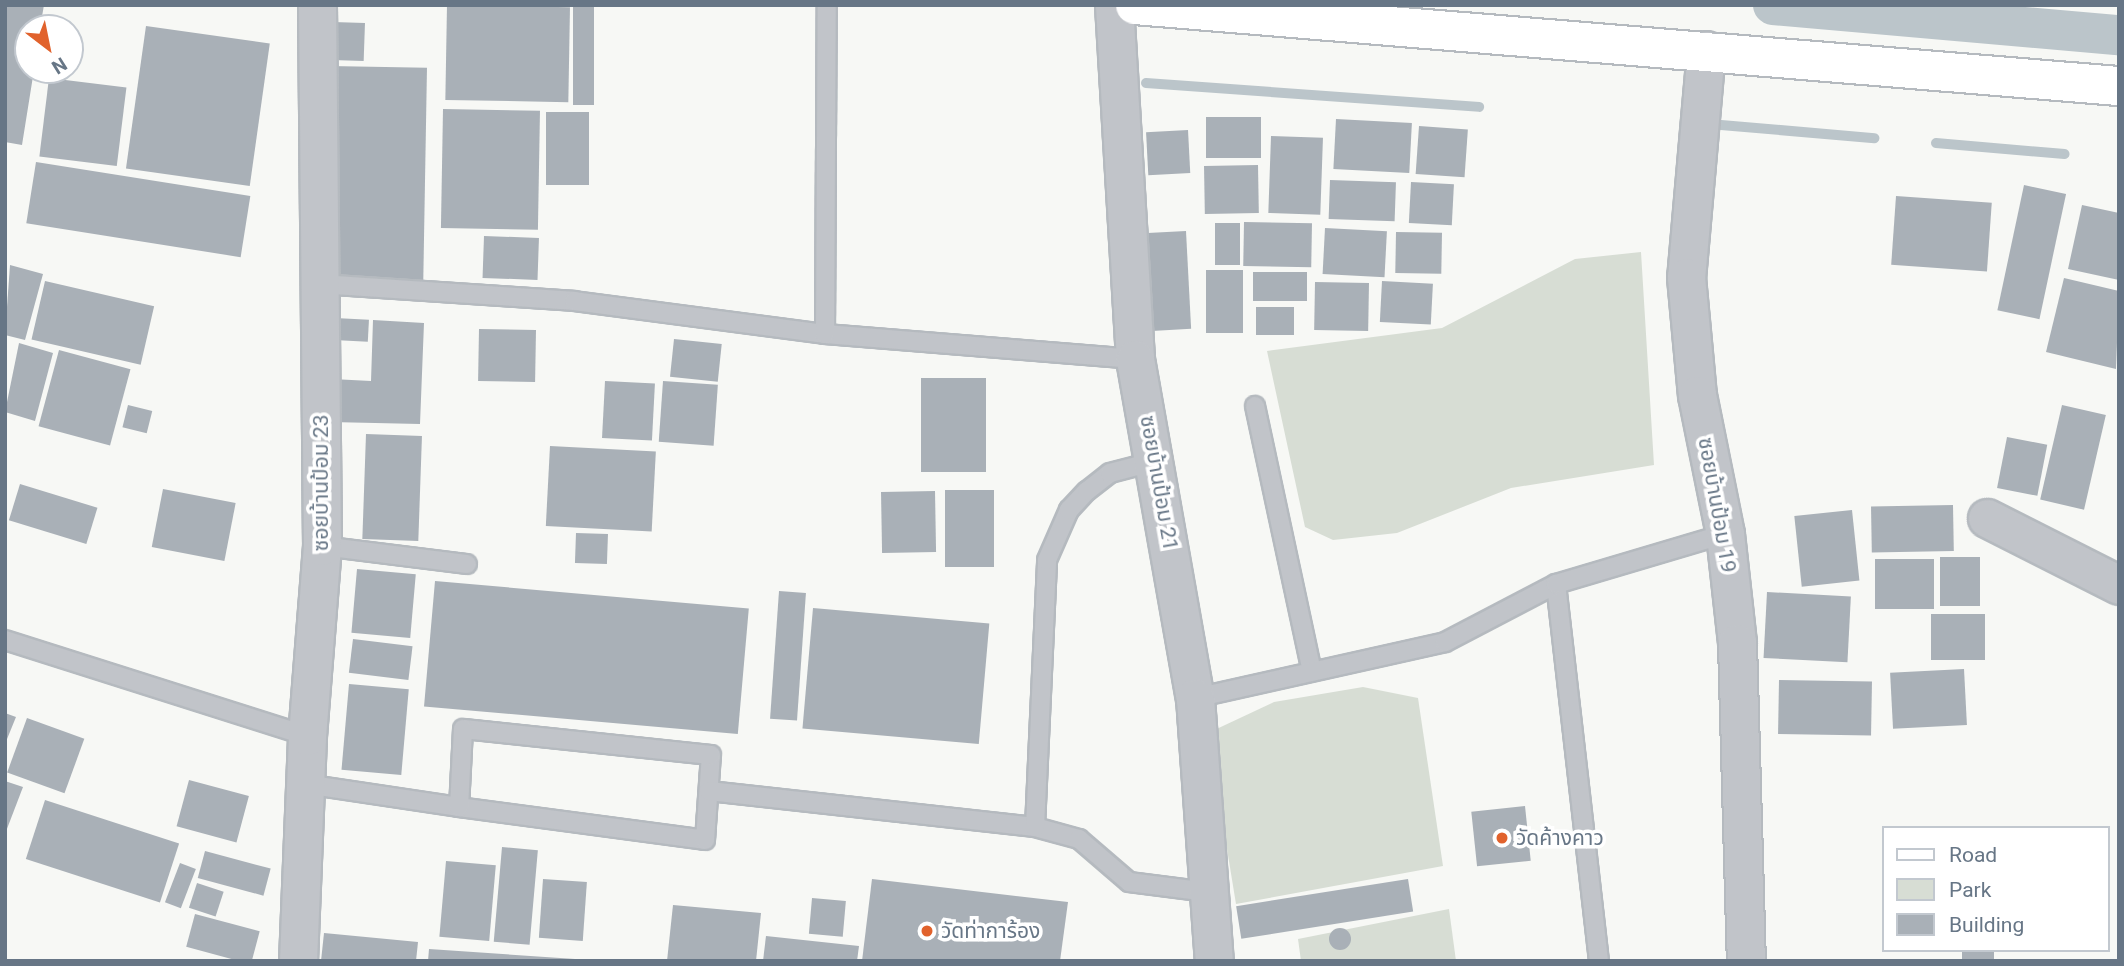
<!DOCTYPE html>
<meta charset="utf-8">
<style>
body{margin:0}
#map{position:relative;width:2124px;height:966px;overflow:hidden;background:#f7f8f5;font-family:Roboto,"Noto Sans Thai",sans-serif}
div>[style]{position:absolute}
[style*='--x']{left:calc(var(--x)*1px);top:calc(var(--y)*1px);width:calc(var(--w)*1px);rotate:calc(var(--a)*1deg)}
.green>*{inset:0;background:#d7ddd4}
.stream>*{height:10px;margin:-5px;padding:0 5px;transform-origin:5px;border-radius:5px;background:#bbc5ca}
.canal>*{height:40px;margin:-20px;padding:0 20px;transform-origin:20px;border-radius:20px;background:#bbc5ca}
.building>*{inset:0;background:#a9b0b7;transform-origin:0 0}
.round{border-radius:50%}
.roads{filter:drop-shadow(2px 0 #b5babf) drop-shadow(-2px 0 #b5babf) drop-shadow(0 2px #b5babf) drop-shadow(0 -2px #b5babf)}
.lane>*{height:18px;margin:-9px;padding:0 9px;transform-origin:9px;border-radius:9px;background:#c1c4c9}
.street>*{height:37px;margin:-18.5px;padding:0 18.5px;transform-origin:18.5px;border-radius:18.5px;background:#c1c4c9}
.secondary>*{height:38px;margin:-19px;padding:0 19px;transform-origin:19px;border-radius:19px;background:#fff}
.dots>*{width:19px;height:19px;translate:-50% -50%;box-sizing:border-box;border:4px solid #fff;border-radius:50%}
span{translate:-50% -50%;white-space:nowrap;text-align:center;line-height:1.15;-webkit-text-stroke:7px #fff;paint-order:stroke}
.street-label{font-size:21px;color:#677686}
.poi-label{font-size:21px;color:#677686}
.left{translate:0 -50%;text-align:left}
.frame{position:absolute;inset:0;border:7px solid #677686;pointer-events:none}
.legend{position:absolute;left:1882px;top:826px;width:228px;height:126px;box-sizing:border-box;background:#fff;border:2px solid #c2c8cf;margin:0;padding:9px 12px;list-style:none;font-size:21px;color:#677686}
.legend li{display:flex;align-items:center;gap:14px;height:35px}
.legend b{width:35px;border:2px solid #c2c8cf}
.north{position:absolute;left:14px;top:14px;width:70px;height:70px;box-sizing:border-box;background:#fff;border:2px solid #c2c8cf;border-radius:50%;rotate:148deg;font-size:19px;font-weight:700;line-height:28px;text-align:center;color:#677686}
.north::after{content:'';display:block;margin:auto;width:24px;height:32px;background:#e1622c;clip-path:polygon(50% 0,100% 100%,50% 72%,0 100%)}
</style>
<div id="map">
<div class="green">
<div style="clip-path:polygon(1641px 252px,1654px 465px,1511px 488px,1397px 533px,1333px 540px,1305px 527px,1267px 351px,1442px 328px,1575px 259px)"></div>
<div style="clip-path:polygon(1363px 687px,1418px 698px,1443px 866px,1236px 904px,1208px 733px,1274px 702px)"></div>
<div style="clip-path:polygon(1449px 909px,1456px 961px,1301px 961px,1298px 939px)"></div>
</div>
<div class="stream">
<div style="--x:1146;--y:83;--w:334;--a:4.1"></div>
<div style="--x:1721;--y:125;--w:154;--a:4.9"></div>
<div style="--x:1936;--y:143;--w:129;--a:4.9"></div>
</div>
<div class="canal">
<div style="--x:1773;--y:5;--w:347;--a:5"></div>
</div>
<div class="building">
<div style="clip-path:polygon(5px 5px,44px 5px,40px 28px,28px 28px,28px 70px,34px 70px,22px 145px,5px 142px)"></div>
<div style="left:447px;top:5px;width:123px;height:95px;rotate:1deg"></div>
<div style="left:573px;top:5px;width:21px;height:100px"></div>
<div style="left:333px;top:22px;width:32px;height:38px;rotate:2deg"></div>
<div style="left:146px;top:26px;width:125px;height:144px;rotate:8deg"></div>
<div style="left:329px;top:66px;width:98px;height:213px;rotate:1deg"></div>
<div style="left:49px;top:78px;width:78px;height:79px;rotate:7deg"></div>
<div style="left:443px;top:109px;width:97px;height:119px;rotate:1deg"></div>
<div style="left:546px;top:112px;width:43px;height:73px"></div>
<div style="left:1206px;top:117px;width:55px;height:41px"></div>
<div style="left:1336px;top:119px;width:76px;height:50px;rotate:3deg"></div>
<div style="left:1419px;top:126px;width:49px;height:48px;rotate:4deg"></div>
<div style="left:1188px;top:130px;width:43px;height:42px;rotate:87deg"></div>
<div style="left:1271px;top:136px;width:52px;height:77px;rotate:2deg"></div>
<div style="left:36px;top:162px;width:217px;height:62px;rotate:9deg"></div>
<div style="left:1258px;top:165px;width:48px;height:54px;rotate:89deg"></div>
<div style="left:1330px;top:180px;width:66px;height:39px;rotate:2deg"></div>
<div style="left:1411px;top:182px;width:43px;height:41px;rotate:3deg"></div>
<div style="left:2024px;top:185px;width:43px;height:128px;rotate:12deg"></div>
<div style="left:1896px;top:196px;width:96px;height:69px;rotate:4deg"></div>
<div style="clip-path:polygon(2082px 205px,2119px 213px,2119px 280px,2068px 269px)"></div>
<div style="left:1244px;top:222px;width:68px;height:44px;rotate:1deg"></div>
<div style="left:1215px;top:223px;width:25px;height:42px"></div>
<div style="left:1325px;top:228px;width:62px;height:46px;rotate:3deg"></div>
<div style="left:1186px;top:231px;width:98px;height:48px;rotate:87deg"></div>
<div style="left:1396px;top:232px;width:46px;height:41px;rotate:1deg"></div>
<div style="left:484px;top:236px;width:55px;height:42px;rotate:2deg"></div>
<div style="clip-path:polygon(10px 265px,43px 274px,25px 340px,5px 335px)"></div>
<div style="left:1206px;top:270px;width:37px;height:63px"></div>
<div style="left:1307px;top:272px;width:29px;height:54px;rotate:90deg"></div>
<div style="clip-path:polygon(2064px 278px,2119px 291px,2116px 369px,2046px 352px)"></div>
<div style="left:45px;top:281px;width:112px;height:60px;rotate:13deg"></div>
<div style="left:1382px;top:281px;width:51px;height:41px;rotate:3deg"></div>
<div style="left:1315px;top:282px;width:54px;height:48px;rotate:1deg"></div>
<div style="left:1256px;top:307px;width:38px;height:28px"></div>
<div style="left:335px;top:318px;width:34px;height:22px;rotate:3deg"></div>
<div style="clip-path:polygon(373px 320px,424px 323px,420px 424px,330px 422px,332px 379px,371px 381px)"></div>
<div style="left:479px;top:329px;width:57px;height:52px;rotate:1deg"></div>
<div style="left:674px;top:339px;width:48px;height:38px;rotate:6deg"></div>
<div style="clip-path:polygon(19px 343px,53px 353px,35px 421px,5px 412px)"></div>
<div style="left:59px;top:350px;width:74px;height:79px;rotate:15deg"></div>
<div style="left:921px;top:378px;width:65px;height:94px"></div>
<div style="left:605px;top:381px;width:50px;height:57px;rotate:3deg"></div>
<div style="left:663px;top:381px;width:55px;height:61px;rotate:4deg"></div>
<div style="left:128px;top:405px;width:25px;height:23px;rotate:14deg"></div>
<div style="left:2062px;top:405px;width:45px;height:97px;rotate:13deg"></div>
<div style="left:366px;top:434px;width:56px;height:105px;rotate:2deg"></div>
<div style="left:2007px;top:437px;width:41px;height:52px;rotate:11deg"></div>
<div style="left:550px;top:446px;width:106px;height:80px;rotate:3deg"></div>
<div style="left:20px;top:484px;width:81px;height:38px;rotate:17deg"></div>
<div style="left:163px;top:489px;width:74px;height:59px;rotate:11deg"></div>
<div style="left:945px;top:490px;width:49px;height:77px"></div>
<div style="left:935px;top:491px;width:61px;height:54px;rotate:89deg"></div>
<div style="left:1953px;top:505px;width:46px;height:82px;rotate:89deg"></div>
<div style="left:1852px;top:510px;width:71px;height:58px;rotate:84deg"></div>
<div style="left:576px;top:533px;width:32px;height:30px;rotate:2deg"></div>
<div style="left:1980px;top:557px;width:49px;height:40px;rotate:90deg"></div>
<div style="left:1875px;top:559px;width:59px;height:50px"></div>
<div style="left:357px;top:569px;width:59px;height:64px;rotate:5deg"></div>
<div style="left:435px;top:581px;width:315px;height:126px;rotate:5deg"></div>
<div style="left:779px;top:591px;width:27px;height:128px;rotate:4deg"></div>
<div style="left:1767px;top:592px;width:84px;height:66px;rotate:3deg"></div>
<div style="left:813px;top:608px;width:177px;height:121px;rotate:5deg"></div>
<div style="left:1931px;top:614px;width:54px;height:46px"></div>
<div style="left:353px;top:639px;width:60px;height:34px;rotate:7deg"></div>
<div style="left:1964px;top:669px;width:56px;height:74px;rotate:87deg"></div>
<div style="left:1779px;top:680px;width:93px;height:54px;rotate:1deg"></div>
<div style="left:349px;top:684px;width:60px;height:86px;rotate:5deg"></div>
<div style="clip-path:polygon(5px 713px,16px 717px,5px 744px)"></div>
<div style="left:27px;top:718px;width:61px;height:58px;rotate:20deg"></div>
<div style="left:189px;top:780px;width:62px;height:48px;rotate:15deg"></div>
<div style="clip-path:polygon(5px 781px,23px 787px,5px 834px)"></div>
<div style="left:45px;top:800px;width:141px;height:62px;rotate:18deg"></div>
<div style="left:1525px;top:806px;width:55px;height:54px;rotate:84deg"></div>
<div style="left:502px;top:847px;width:36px;height:95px;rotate:5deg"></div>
<div style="left:205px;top:851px;width:68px;height:28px;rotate:15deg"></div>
<div style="left:446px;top:861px;width:50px;height:76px;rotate:5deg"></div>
<div style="left:180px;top:863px;width:17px;height:42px;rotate:21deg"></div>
<div style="left:543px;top:879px;width:44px;height:59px;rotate:4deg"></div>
<div style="clip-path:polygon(872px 879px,1068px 902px,1060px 961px,862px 961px)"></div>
<div style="left:1408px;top:879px;width:33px;height:174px;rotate:81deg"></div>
<div style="left:197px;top:883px;width:28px;height:26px;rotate:18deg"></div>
<div style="left:812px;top:898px;width:34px;height:36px;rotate:5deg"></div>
<div style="clip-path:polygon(673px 905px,761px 913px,756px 961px,667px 961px)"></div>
<div style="left:195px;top:914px;width:67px;height:34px;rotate:15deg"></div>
<div class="round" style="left:1329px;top:928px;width:22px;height:22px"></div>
<div style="clip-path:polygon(324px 933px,418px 942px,416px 961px,321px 961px)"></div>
<div style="clip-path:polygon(766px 936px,859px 946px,857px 961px,763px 961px)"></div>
<div style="clip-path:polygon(429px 949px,575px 959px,575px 961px,428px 961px)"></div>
<div style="left:1962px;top:950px;width:32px;height:11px"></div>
</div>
<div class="roads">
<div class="lane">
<div style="--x:321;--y:284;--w:254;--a:3.8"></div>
<div style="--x:574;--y:301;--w:253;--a:7.5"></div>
<div style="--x:825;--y:334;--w:311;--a:4.6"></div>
<div style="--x:825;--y:334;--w:329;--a:-89.7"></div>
<div style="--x:1255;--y:406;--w:271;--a:77.9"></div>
<div style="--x:322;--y:546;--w:146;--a:7.1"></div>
<div style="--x:1556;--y:584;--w:379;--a:83.5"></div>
<div style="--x:5;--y:640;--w:317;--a:17.6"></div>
<div style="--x:1195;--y:698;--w:256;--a:-12.6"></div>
<div style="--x:1445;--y:642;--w:125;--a:-27.6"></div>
<div style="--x:1556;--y:584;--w:176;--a:-16.5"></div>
<div style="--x:305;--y:784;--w:156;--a:8.5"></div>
<div style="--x:459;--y:807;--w:248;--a:7.6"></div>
<div style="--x:705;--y:840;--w:85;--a:-86"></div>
<div style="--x:711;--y:755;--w:249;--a:-174"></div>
<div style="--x:463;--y:729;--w:78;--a:92.9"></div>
<div style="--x:709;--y:791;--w:328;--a:6.3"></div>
<div style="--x:1035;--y:827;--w:46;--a:15.3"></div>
<div style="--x:1079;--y:839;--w:66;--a:40.7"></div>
<div style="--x:1129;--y:882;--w:79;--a:7.3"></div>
<div style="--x:1035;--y:827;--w:267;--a:-87.4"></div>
<div style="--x:1047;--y:560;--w:55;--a:-66.3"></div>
<div style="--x:1069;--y:510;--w:26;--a:-47"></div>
<div style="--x:1087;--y:491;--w:29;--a:-38"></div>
<div style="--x:1110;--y:473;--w:48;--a:-14.6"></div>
</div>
<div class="street">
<div style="--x:1114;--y:5;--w:355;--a:86.6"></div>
<div style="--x:1135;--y:359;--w:344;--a:80"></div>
<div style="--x:1195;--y:698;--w:264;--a:85.9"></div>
<div style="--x:1706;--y:50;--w:228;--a:95"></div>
<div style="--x:1686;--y:277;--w:119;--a:84.7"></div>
<div style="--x:1697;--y:395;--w:142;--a:78.6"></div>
<div style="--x:1725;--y:534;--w:110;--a:83.7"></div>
<div style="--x:1737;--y:643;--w:318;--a:88.4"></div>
<div style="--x:1987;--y:518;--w:148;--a:26.9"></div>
<div style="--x:298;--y:961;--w:225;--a:-87.7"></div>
<div style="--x:307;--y:736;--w:191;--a:-85.5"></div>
<div style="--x:322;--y:546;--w:541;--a:-90.53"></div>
</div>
<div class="secondary">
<div style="--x:1135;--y:5;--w:987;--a:4.71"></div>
</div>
</div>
<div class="dots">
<div style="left:1502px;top:838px;background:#e1622c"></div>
<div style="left:927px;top:931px;background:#e1622c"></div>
</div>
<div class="street-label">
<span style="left:321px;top:483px;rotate:-90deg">ซอยบ้านป้อม 23</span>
<span style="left:1159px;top:483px;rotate:80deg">ซอยบ้านป้อม 21</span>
<span style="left:1717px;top:505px;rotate:80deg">ซอยบ้านป้อม 19</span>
</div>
<div class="poi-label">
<span class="left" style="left:1516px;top:838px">วัดค้างคาว</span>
<span class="left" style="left:941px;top:931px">วัดท่าการ้อง</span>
</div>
<div class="frame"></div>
<ul class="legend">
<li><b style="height:9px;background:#fff"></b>Road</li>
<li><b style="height:19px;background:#d7ddd4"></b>Park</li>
<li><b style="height:19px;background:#a9b0b7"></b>Building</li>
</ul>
<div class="north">N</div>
</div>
